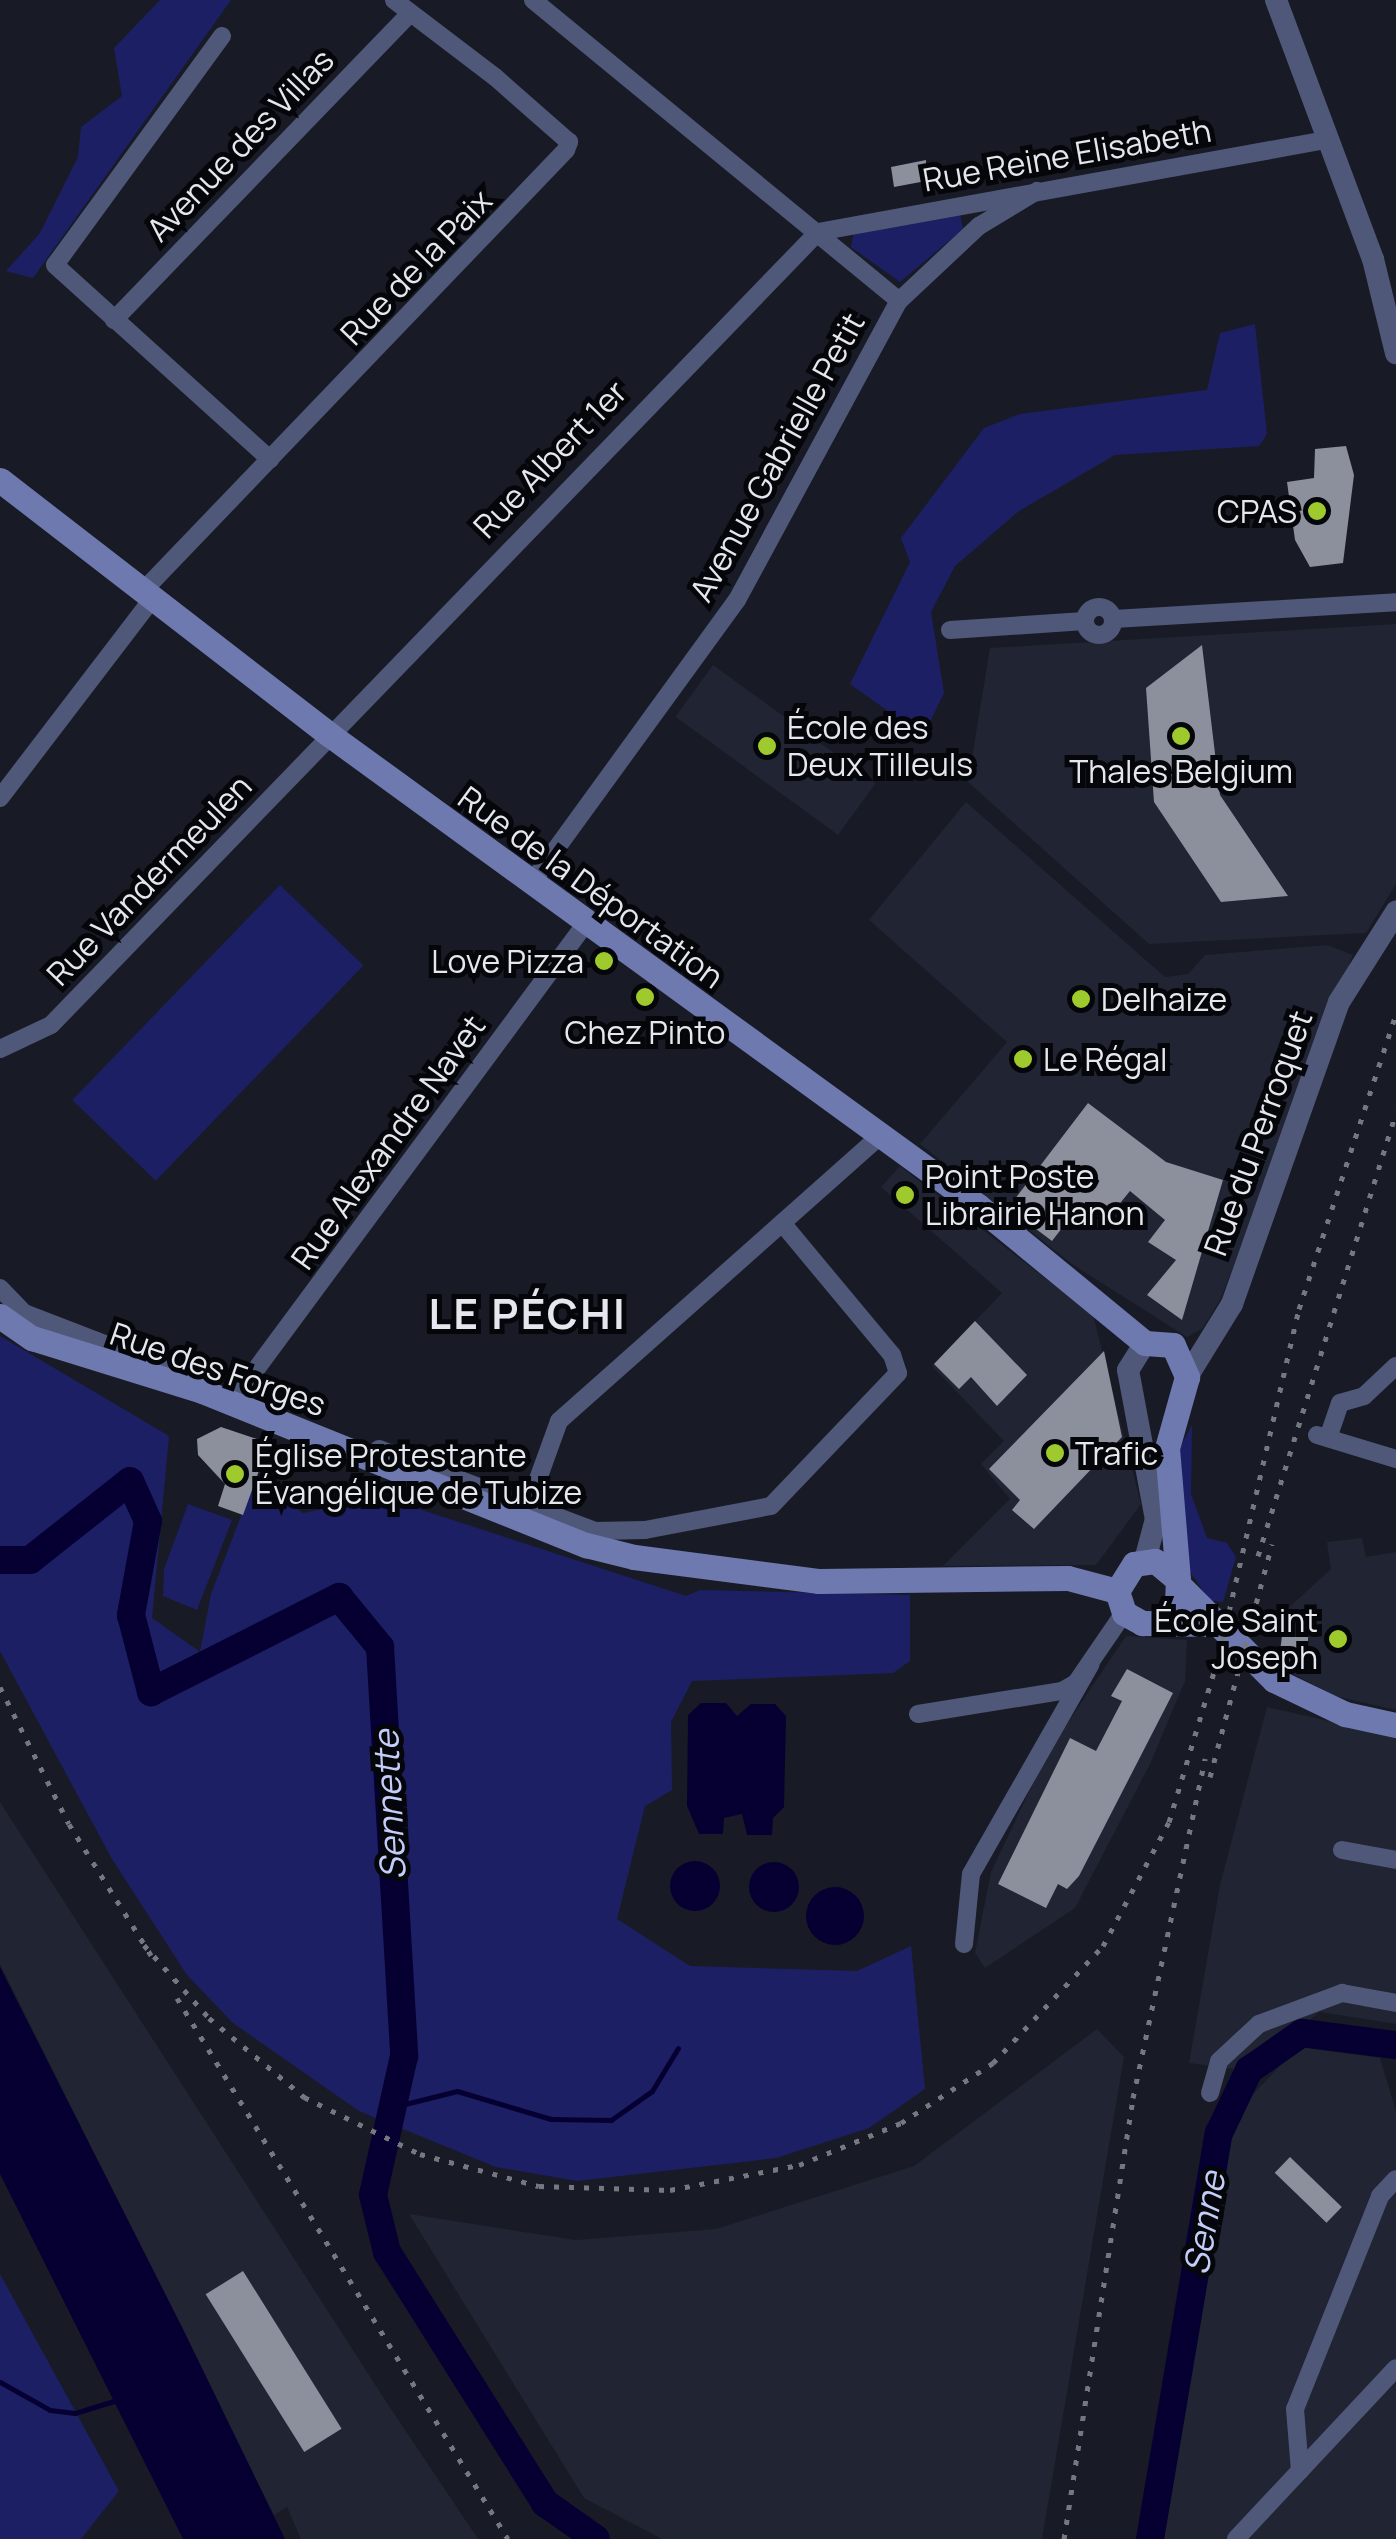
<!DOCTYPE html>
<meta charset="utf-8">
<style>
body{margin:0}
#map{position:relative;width:1396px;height:2539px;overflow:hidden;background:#181b25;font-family:Manrope,sans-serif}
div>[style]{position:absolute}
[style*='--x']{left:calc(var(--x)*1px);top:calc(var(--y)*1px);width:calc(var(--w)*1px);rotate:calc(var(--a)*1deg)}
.built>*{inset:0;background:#202433;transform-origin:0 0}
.green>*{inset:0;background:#1d1f64;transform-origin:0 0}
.water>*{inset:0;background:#050031}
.round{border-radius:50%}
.stream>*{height:5px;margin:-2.5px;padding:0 2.5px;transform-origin:2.5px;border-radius:2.5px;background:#050031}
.river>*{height:28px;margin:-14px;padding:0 14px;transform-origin:14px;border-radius:14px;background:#050031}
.building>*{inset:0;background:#8c8f9c;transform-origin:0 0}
.minor>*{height:18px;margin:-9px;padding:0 9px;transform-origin:9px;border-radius:9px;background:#505879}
.minor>.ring{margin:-9px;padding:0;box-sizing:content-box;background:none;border:18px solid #505879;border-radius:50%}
.tertiary>*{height:22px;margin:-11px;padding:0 11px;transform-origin:11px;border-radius:11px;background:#505879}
.secondary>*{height:25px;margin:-12.5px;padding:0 12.5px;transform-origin:12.5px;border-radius:12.5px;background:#6e7aaf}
.rail>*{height:5px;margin-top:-2.5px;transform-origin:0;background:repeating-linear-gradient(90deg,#767881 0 5px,transparent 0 15px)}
.dots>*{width:28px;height:28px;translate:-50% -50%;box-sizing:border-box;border:5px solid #05060a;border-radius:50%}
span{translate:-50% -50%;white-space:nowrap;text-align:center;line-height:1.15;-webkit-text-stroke:10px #05060a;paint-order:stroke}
.street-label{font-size:32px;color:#e5e7ee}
.poi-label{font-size:32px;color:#e5e7ee}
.right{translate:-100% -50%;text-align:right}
.left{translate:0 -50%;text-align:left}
.water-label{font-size:35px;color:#c3cdf8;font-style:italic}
.district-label{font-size:42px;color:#e5e7ee;font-weight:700;letter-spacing:2.5px}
</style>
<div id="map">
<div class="built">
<div style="clip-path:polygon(1396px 624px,1396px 884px,1366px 933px,1149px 944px,968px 782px,990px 648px)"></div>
<div style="left:713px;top:665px;width:201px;height:64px;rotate:36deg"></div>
<div style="clip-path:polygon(966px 802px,1165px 977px,1188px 974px,1205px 955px,1327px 945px,1353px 955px,1221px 1298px,1203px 1328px,1187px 1337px,1072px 1264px,920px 1144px,1007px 1042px,869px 920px)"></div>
<div style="clip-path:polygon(900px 1166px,1093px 1315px,1141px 1504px,1096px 1565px,943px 1566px,1010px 1499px,981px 1464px,1004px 1441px,932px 1366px,1002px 1293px,881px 1187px)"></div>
<div style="clip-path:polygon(1362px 1538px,1366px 1557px,1396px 1552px,1396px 1710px,1335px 1696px,1278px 1666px,1284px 1612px,1331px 1569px,1327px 1542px)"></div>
<div style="clip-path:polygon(1126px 1636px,1187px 1640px,1185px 1681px,1150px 1764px,1075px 1908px,985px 1968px,975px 1953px,991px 1872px,1048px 1752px)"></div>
<div style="clip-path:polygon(1267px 1707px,1396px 1736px,1396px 2024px,1320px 2012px,1243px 2070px,1189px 2063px,1220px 1885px)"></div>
<div style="clip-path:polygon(0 1802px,387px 2403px,478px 2539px,301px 2539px,287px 2507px,274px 2515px,0 1964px)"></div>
<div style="clip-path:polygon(1097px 2029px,1124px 2057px,1042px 2539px,662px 2539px,584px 2498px,409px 2214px,576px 2240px,716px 2229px,914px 2166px)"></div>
<div style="clip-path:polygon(1298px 2047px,1380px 2058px,1396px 2111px,1396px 2539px,1163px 2539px,1235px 2113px)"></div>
</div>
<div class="green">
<div style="clip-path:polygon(160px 0,231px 0,33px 278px,6px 271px,40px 233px,78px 157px,81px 127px,122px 96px,114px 48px)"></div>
<div style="clip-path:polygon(960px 214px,963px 229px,900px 282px,851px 247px,854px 232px)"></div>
<div style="clip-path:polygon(1255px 324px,1267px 434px,1259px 446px,1115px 455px,1019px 511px,955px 566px,931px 612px,944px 693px,923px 736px,850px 684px,910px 562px,901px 538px,984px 428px,1020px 414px,1207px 390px,1220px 333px)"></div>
<div style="left:280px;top:885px;width:116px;height:299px;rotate:44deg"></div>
<div style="clip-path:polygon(0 1336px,169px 1436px,152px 1618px,200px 1652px,211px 1594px,256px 1477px,303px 1513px,382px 1497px,686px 1596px,700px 1590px,910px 1595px,910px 1661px,893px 1673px,692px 1681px,671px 1722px,672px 1790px,645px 1806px,617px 1919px,690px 1966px,857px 1971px,911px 1946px,925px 2089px,869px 2128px,776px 2158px,577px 2181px,496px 2167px,359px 2111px,233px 2023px,187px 1975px,112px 1859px,0 1651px)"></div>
<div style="clip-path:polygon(1192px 1425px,1191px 1494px,1207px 1538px,1227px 1543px,1236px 1557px,1223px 1602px,1209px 1600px,1185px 1564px,1175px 1457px)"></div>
<div style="clip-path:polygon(188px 1504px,232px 1520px,197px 1610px,163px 1596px,164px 1569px)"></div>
<div style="clip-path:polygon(0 2274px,119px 2491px,81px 2539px,0 2539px)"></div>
</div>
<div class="water">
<div style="clip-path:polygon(701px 1703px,726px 1703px,737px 1716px,751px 1704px,775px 1704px,786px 1716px,784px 1807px,773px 1818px,772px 1835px,747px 1835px,742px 1814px,724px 1818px,723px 1834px,699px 1834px,687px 1806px,688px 1715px)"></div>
<div class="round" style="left:670px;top:1861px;width:50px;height:50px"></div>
<div class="round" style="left:749px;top:1862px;width:50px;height:50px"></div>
<div class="round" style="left:806px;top:1887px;width:58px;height:58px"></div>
<div style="clip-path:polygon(0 1967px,182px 2327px,285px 2539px,183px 2539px,0 2174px)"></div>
</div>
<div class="stream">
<div style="--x:393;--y:2107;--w:66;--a:-14"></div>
<div style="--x:457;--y:2091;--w:98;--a:16.6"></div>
<div style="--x:551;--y:2119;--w:60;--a:1"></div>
<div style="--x:611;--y:2120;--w:50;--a:-35.3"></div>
<div style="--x:652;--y:2091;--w:50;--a:-58.8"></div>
<div style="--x:0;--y:2382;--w:57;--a:29.2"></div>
<div style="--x:50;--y:2410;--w:25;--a:7"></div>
<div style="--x:75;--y:2413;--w:44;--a:-17.2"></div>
</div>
<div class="river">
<div style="--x:0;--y:1560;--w:30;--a:0"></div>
<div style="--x:30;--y:1560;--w:127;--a:-38.3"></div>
<div style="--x:130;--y:1481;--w:44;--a:65.8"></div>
<div style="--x:148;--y:1521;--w:96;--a:100.3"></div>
<div style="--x:131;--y:1615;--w:80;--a:75.4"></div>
<div style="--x:151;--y:1692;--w:211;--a:-26.8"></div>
<div style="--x:339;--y:1597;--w:65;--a:50.6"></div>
<div style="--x:380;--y:1647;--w:410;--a:86.6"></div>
<div style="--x:404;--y:2056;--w:142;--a:102.6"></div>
<div style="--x:373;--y:2195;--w:59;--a:76.2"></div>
<div style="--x:387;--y:2252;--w:297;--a:57.8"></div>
<div style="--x:545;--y:2503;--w:62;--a:35.2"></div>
<div style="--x:1150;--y:2539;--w:412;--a:-80.4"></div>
<div style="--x:1219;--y:2133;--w:70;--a:-64.5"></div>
<div style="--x:1249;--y:2070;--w:65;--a:-34.9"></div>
<div style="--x:1302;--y:2033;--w:95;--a:7.3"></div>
</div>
<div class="building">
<div style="clip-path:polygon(926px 160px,926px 181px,894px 187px,891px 167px)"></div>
<div style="clip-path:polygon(1346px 446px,1354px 475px,1343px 563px,1310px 567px,1295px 540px,1287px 482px,1314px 478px,1315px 449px)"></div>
<div style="clip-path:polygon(1202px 645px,1220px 795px,1288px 896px,1221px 902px,1154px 802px,1146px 688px)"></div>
<div style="clip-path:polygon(1088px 1103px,1166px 1162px,1223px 1180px,1182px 1320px,1147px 1295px,1176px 1260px,1148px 1242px,1165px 1220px,1130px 1191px,1099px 1229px,1076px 1210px,1052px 1241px,1008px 1208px)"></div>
<div style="clip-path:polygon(975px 1321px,1027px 1375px,997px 1406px,971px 1377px,959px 1389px,934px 1364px)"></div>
<div style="clip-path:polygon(1104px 1351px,1122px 1437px,1034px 1529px,1012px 1510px,1020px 1500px,989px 1469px)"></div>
<div style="clip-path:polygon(221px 1427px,269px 1443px,243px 1515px,218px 1506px,225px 1484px,198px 1455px,197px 1439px)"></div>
<div style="clip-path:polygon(1285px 1612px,1308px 1615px,1308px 1671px,1279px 1660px)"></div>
<div style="clip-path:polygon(1127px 1669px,1173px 1693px,1079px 1876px,1067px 1889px,1058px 1884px,1046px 1908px,998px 1884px,1070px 1738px,1096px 1751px,1122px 1701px,1111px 1696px)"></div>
<div style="left:1290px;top:2157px;width:72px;height:22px;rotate:44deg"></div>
<div style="left:243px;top:2271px;width:186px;height:44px;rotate:58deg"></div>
</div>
<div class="minor">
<div style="--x:533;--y:0;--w:474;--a:39.4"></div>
<div style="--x:222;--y:36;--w:283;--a:126.1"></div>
<div style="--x:55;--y:265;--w:290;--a:42.1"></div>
<div style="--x:818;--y:232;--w:516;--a:-10.27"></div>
<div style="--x:114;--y:320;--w:426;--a:-46"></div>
<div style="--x:143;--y:591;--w:611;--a:-46.19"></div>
<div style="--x:566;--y:150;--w:9;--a:-69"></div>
<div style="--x:569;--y:142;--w:98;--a:-138.7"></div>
<div style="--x:495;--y:77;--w:127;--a:-142.7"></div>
<div class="ring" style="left:1085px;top:607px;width:10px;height:10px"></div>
<div style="--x:1114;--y:619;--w:283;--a:-3.4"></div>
<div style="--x:950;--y:630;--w:135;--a:-3.8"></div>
<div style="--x:0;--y:798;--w:250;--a:-52.6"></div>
<div style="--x:532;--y:882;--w:349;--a:-54"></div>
<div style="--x:737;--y:600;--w:340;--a:-61.6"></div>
<div style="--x:899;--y:301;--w:110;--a:-43.2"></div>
<div style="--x:979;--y:226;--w:68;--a:-31.1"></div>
<div style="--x:0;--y:1049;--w:56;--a:-25.2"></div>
<div style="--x:51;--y:1025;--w:1103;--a:-45.95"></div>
<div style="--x:0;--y:1288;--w:35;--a:46"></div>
<div style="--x:24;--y:1313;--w:150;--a:21.1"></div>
<div style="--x:237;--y:1395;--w:587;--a:-53.52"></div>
<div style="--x:1317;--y:1435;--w:83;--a:16.9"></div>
<div style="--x:1328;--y:1438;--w:37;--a:-71"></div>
<div style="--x:1340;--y:1403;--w:25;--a:-16"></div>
<div style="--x:1364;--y:1396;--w:44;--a:-43.2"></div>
<div style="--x:379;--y:1449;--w:231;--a:20.8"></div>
<div style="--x:595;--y:1531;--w:50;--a:-1.1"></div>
<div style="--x:645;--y:1530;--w:128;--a:-10.8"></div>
<div style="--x:771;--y:1506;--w:184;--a:-46.3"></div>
<div style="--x:898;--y:1373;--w:19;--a:-108"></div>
<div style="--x:892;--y:1355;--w:172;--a:-129.8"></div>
<div style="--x:529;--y:1504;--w:88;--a:-70.1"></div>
<div style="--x:559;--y:1421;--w:428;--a:-41.6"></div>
<div style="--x:918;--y:1714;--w:146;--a:-9.1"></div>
<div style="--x:1062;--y:1691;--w:16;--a:-30"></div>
<div style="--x:1076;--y:1683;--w:85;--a:-55.6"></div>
<div style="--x:1342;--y:1850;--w:55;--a:10.5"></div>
<div style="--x:964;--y:1944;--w:70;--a:-84.3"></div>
<div style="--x:971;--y:1874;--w:241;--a:-60.3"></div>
<div style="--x:1210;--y:2093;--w:33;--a:-74"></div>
<div style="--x:1219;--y:2061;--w:54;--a:-42.8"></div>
<div style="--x:1259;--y:2024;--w:89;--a:-20.5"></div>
<div style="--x:1342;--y:1993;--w:55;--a:10.5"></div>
<div style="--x:1300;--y:2471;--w:62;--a:-94.6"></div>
<div style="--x:1295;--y:2409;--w:229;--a:-68.2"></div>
<div style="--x:1380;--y:2196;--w:23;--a:-47"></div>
<div style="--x:1236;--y:2539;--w:234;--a:-46.9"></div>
</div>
<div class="tertiary">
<div style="--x:1276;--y:0;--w:277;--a:69.5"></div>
<div style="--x:1373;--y:259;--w:97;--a:76.3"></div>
<div style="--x:1145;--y:1343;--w:32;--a:122"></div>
<div style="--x:1128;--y:1370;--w:152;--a:79.4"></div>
<div style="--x:1156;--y:1519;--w:42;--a:105"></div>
<div style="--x:1187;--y:1377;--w:86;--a:-58.3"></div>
<div style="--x:1232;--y:1304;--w:320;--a:-70.5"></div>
<div style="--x:1339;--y:1002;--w:107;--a:-57.7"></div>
</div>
<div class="secondary">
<div style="--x:0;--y:480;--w:417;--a:37.7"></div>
<div style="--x:330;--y:735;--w:801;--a:36.01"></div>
<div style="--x:978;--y:1206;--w:216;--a:39.4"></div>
<div style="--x:1145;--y:1343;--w:28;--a:4"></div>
<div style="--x:1173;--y:1345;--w:35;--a:66"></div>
<div style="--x:1187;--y:1377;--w:74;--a:105.7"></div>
<div style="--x:1167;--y:1448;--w:132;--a:85.2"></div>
<div style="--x:0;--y:1316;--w:39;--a:35"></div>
<div style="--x:32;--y:1338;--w:178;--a:17.3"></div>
<div style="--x:202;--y:1391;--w:414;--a:21.9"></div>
<div style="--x:586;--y:1545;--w:49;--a:14"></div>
<div style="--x:634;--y:1557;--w:187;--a:7.4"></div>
<div style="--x:819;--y:1581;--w:249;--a:-0.7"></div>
<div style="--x:1068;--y:1578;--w:51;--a:14.9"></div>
<div style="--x:1180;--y:1586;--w:133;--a:45"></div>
<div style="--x:1274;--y:1680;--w:79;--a:25.6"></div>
<div style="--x:1345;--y:1714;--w:52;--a:12.2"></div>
<div style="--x:1163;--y:1620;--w:21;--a:-47"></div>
<div style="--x:1177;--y:1605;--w:25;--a:-88"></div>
<div style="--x:1178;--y:1580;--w:30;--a:-140"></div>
<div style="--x:1155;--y:1561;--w:21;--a:172"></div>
<div style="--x:1134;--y:1564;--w:32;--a:122"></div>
<div style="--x:1117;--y:1591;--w:23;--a:72"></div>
<div style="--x:1124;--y:1613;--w:21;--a:29"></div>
<div style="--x:1142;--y:1623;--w:72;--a:0.8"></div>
</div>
<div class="rail">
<div style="--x:1258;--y:1556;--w:465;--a:-72.7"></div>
<div style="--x:0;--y:1687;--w:153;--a:63.3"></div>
<div style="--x:69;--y:1824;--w:155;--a:58"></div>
<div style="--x:1210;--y:1777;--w:241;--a:-75.1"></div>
<div style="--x:144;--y:1945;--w:98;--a:48.3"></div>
<div style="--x:209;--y:2018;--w:124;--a:39.7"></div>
<div style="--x:304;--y:2097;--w:129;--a:26.2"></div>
<div style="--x:420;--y:2154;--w:123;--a:15.1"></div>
<div style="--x:539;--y:2186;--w:131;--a:1.7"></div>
<div style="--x:670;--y:2190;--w:131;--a:-11"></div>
<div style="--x:799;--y:2165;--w:110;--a:-22.4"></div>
<div style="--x:901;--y:2123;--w:110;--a:-33.1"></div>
<div style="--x:993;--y:2063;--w:161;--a:-46.8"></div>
<div style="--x:1103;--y:1946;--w:140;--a:-62"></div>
<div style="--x:1169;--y:1822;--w:174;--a:-73.3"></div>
<div style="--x:1219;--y:1655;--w:355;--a:-77"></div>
<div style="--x:1299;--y:1309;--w:311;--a:-71.8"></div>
<div style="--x:177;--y:1998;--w:634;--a:58.54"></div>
<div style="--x:1064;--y:2539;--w:446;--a:-81.1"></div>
<div style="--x:1133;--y:2098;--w:347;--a:-78"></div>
</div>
<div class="dots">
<div style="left:1317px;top:511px;background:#9eca2e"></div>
<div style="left:1181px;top:736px;background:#9eca2e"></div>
<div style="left:767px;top:746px;background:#9eca2e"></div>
<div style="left:604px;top:961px;background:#9eca2e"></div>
<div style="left:645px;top:997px;background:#9eca2e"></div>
<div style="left:1081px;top:999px;background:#9eca2e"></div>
<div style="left:1023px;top:1059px;background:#9eca2e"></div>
<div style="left:905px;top:1195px;background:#9eca2e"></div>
<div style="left:1055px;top:1453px;background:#9eca2e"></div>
<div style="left:235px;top:1474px;background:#9eca2e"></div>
<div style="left:1338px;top:1639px;background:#9eca2e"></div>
</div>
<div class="street-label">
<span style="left:240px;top:145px;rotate:-46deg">Avenue des Villas</span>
<span style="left:1067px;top:155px;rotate:-10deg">Rue Reine Elisabeth</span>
<span style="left:416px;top:267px;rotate:-46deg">Rue de la Paix</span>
<span style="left:777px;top:457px;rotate:-61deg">Avenue Gabrielle Petit</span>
<span style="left:550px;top:459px;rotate:-46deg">Rue Albert 1er</span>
<span style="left:149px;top:880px;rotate:-46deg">Rue Vandermeulen</span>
<span style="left:591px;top:887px;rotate:36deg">Rue de la Déportation</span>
<span style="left:1258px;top:1133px;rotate:-70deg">Rue du Perroquet</span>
<span style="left:388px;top:1142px;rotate:-54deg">Rue Alexandre Navet</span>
<span style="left:218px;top:1369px;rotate:19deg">Rue des Forges</span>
</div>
<div class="poi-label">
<span class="right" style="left:1297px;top:511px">CPAS</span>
<span class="left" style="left:787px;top:746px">École des<br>Deux Tilleuls</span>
<span style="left:1181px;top:771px">Thales Belgium</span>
<span class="right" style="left:584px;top:961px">Love Pizza</span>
<span class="left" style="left:1101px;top:999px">Delhaize</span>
<span style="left:645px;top:1032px">Chez Pinto</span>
<span class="left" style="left:1043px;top:1059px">Le Régal</span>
<span class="left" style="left:925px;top:1195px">Point Poste<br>Librairie Hanon</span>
<span class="left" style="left:1075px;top:1453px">Trafic</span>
<span class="left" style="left:255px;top:1474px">Église Protestante<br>Évangélique de Tubize</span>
<span class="right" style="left:1318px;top:1639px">École Saint<br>Joseph</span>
</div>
<div class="water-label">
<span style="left:389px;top:1805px;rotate:-93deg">Sennette</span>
<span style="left:1204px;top:2223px;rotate:-80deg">Senne</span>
</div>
<div class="district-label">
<span style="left:528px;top:1313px">LE PÉCHI</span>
</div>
</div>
